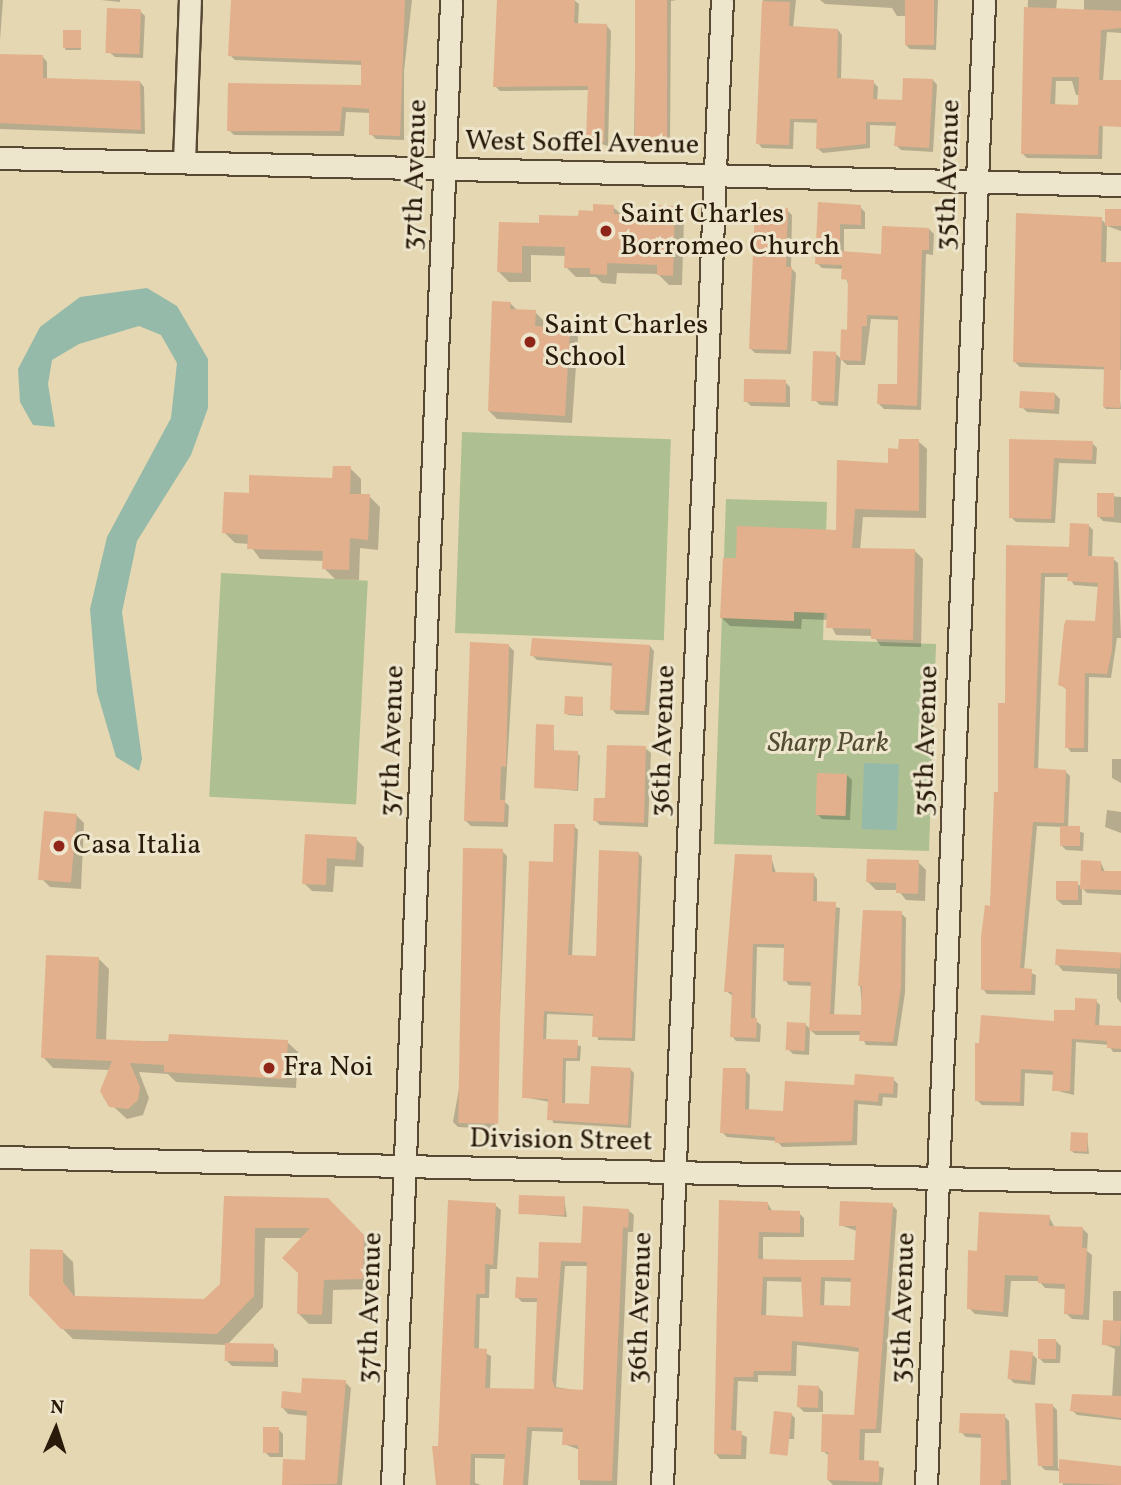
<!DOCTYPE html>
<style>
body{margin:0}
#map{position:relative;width:1121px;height:1485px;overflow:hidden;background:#e4d7b1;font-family:Vollkorn,serif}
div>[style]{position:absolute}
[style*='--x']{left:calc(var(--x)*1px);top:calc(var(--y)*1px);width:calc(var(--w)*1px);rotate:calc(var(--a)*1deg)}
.green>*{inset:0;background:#aebf91;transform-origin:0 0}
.water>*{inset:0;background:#96baa9;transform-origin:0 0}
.shadow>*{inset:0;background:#0003}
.building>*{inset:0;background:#e3b08d;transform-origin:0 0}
.roads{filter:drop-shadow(2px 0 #584934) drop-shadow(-2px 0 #584934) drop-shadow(0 2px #584934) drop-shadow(0 -2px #584934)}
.minor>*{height:21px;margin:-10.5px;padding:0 10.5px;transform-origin:10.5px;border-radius:10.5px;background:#ede5cc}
.dots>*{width:19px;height:19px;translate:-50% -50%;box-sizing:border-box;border:4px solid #ede5cc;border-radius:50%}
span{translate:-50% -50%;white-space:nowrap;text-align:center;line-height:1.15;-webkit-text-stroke:6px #ede5cc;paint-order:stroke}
.street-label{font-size:28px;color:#291a0a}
.poi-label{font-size:28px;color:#291a0a}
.left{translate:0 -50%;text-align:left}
.park-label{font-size:28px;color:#514c32;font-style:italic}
.north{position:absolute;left:21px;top:1394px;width:70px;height:70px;-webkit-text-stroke:5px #ede5cc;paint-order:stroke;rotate:3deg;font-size:19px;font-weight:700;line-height:28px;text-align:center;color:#291a0a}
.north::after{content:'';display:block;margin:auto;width:24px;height:32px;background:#291a0a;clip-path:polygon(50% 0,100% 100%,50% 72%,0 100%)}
</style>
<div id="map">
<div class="green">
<div style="left:462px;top:432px;width:209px;height:201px;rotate:2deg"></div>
<div style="clip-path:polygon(726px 499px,827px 502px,823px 640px,936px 644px,929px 851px,714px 844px)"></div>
<div style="left:221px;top:573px;width:147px;height:224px;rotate:3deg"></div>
</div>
<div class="water">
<div style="clip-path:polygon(147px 288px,177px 306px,208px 359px,208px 408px,191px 455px,137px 541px,122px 612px,142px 759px,139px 771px,116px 757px,97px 692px,90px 609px,107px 537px,171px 418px,177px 363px,161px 335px,139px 326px,79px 344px,52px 360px,48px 384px,55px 427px,33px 425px,20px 402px,18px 369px,40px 327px,80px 297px)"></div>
<div style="left:864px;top:763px;width:35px;height:66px;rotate:2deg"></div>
</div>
<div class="shadow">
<div style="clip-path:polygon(0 0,3px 0,0 40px)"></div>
<div style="clip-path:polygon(101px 0,120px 0,120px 2px)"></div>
<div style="clip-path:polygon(233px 0,412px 0,404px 71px,404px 140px,376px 139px,371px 134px,371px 113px,346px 112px,344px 136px,234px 135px,229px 130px,362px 87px,363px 65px,235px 60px,230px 55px)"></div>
<div style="clip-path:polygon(499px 0,574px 0,579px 4px,578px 25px,607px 26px,611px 31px,608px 146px,588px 140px,590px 90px,500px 91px,495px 86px)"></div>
<div style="clip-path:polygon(636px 0,677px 0,671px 1px,670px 149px,639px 149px,634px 144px)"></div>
<div style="clip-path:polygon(763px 0,796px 0,793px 28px,838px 30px,842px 35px,841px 80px,873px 82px,878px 87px,877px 101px,904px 102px,933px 80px,937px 85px,933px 152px,901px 150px,896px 145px,897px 126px,870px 125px,870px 148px,823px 153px,818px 149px,819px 123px,794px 122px,793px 149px,762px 148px,758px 143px)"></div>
<div style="clip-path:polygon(820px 0,938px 0,936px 50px,910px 49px,905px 44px,906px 16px,897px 16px,892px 8px,825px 4px)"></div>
<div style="clip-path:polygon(1028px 0,1057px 0,1056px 10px,1084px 11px,1084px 0,1121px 0,1121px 33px,1107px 32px,1103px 81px,1121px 82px,1121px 97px,1076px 95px,1072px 81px,1056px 81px,1055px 106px,1103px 122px,1102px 159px,1027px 158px,1022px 153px)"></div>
<div style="clip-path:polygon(140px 11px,145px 16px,143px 58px,115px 57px,109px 52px)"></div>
<div style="clip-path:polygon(80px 32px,81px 50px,66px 50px,64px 47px)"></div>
<div style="clip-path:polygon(0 55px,43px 57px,47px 62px,47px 79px,140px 82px,144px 87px,145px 134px,0 129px)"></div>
<div style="clip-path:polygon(820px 204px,860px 207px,865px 212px,865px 229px,844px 229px,844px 253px,883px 255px,929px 229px,934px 234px,933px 255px,926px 254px,921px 410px,884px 409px,879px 404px,899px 386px,900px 320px,871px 319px,865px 365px,847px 365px,842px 360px,849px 331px,848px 284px,844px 269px,822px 268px,817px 263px)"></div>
<div style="clip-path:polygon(613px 207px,623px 216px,652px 217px,674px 208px,684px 218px,682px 285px,669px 285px,658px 274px,617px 273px,616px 284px,602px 283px,596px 277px,576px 277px,566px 267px,566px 256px,531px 255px,531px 282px,509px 282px,499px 272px,540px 225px)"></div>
<div style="clip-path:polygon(787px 210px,792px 215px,791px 268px,796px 273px,791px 354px,755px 353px,750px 348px)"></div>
<div style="clip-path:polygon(1121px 211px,1121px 231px,1107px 226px,1106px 264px,1121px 264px,1121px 370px,1020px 367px,1014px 361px,1101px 219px,1106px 224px)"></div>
<div style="clip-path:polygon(510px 303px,518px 311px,535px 312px,543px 320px,543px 328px,570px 329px,578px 337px,572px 423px,497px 419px,489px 411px)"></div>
<div style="clip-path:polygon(836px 354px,841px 359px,838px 406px,820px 405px,815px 400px)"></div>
<div style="clip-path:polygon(785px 382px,790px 387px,790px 407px,751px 406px,746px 401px)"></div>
<div style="clip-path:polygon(1119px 392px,1121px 409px,1106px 409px,1104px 407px)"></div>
<div style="clip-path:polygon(1055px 394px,1060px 399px,1059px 414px,1027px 412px,1022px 407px)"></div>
<div style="clip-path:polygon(918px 441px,927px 449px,926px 518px,863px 517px,860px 550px,915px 551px,923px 559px,921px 647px,881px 646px,873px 636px,836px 635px,828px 620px,802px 619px,801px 629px,730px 626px,722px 618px,737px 560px,838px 532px,838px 462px,889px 464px,900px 451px)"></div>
<div style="clip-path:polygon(1011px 441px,1092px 443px,1097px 448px,1096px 464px,1059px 463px,1055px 523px,1016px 522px,1011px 517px)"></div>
<div style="clip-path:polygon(350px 468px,361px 479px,361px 496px,369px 496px,380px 507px,378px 550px,360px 548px,359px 580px,335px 579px,324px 568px,325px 561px,260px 559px,249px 544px,235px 543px,224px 532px,251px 494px,334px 480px)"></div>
<div style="clip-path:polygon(1098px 495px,1121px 497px,1121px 523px,1103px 521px,1098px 516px)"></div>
<div style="clip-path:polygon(1088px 525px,1093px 530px,1092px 558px,1113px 559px,1118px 563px,1121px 638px,1117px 638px,1111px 678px,1089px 677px,1088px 752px,1071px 752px,1067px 747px,1068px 691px,1060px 684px,1097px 623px,1100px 587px,1074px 585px,1069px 577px,1045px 577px,1038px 770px,1065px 771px,1070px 776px,1068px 828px,1084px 833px,1083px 851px,1066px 850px,1061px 845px,1062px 827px,1037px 826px,1024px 970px,1036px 975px,1035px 995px,987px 994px,983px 989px,1007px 705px,1007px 547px,1070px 549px)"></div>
<div style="clip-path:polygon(509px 646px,514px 651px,505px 802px,509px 806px,508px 827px,471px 826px,466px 821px)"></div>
<div style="clip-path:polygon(650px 646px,654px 651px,649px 715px,616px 714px,612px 709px,613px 666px,537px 660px,532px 655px)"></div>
<div style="clip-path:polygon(582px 699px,583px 716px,568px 715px,566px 713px)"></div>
<div style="clip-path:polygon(553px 727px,554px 752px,580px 755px,578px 791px,536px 787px)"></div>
<div style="clip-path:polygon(645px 748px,651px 753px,648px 827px,600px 825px,595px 820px)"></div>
<div style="clip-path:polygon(1112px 759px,1121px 759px,1121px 783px,1112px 778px)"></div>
<div style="clip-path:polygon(847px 775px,852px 780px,850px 820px,822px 819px,817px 814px)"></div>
<div style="clip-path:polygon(1107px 810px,1121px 812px,1121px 833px,1105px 827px)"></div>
<div style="clip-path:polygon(76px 815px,84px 823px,81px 889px,50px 887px,42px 879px)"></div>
<div style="clip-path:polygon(574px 826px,578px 830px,572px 957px,597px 958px,638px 853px,642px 857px,635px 1041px,598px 1040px,595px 1016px,547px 1014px,546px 1041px,581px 1046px,580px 1061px,566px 1061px,565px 1105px,591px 1105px,630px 1069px,634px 1073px,631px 1128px,553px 1123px,550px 1102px,523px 1097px,555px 864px)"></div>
<div style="clip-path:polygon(307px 835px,356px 839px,364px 847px,363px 867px,335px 866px,333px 892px,312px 891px,304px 883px)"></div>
<div style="clip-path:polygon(502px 851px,507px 856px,495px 1129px,458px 1127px,453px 1122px)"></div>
<div style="clip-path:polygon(771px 857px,776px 873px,813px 874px,817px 879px,817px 903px,840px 908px,834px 1016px,863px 1016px,860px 985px,901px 913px,906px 918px,905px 993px,897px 1046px,866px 1045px,861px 1035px,816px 1035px,810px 1030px,809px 1055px,793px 1054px,788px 1049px,805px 1024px,811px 1030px,812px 986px,789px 985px,785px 980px,785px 948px,757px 947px,755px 1020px,761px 1025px,760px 1042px,736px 1041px,732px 1036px,733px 996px,726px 991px)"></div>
<div style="clip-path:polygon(918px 862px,926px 870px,925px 901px,906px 900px,898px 890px,876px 890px,868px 882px)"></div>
<div style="clip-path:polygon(1101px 863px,1105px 872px,1121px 873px,1121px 895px,1087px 893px,1082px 888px,1082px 905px,1063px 905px,1057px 900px,1077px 883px,1082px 888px)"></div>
<div style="clip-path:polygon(1121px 954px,1121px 1003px,1117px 998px,1117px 974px,1063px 971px,1057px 964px)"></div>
<div style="clip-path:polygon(99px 959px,109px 969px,106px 1041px,287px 1042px,298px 1052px,296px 1088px,176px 1082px,168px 1074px,139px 1072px,149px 1098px,143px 1115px,127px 1119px,103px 1097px,110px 1070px,53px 1068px,43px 1057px)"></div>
<div style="clip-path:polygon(1096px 1001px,1100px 1005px,1099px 1027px,1121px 1028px,1121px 1052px,1113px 1052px,1109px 1045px,1076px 1042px,1074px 1095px,1054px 1090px,1054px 1075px,1025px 1073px,1024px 1106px,982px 1105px,977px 1100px,1056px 1023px)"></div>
<div style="clip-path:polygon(745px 1070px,750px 1075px,749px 1111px,785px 1113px,893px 1079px,898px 1084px,897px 1098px,883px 1097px,882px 1106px,858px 1104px,857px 1145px,782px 1147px,777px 1141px,727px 1137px,722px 1132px)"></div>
<div style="clip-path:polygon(1087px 1135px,1089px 1154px,1074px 1153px,1072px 1151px)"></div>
<div style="clip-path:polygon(225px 1198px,327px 1199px,374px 1247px,373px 1289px,333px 1290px,332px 1324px,309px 1324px,298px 1313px,303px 1238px,265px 1238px,263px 1307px,227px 1345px,73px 1339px,62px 1328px,62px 1251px,73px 1262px,75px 1298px,204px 1301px,222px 1285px)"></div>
<div style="clip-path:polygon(564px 1198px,567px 1217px,520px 1213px)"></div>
<div style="clip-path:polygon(evenodd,721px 1202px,768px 1204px,773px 1212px,799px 1213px,804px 1218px,804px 1237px,763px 1237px,763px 1261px,856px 1262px,857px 1231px,840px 1225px,892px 1205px,897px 1210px,881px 1433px,865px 1433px,864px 1462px,884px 1468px,882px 1485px,833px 1485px,828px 1480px,829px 1456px,823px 1451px,856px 1417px,860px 1352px,797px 1345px,796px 1376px,758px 1375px,758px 1382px,738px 1381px,736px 1432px,747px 1437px,746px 1459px,720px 1459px,715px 1453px,721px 1202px,767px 1281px,803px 1282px,805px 1319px,766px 1317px,767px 1281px,721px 1202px,825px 1281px,852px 1282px,852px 1307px,824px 1307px,825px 1281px)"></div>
<div style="clip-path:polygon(evenodd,495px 1205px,501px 1210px,497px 1269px,490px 1269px,489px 1298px,480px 1298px,479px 1350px,491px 1356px,490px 1389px,536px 1391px,539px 1302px,522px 1302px,517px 1297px,540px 1280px,541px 1244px,582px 1245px,628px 1210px,634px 1215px,633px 1232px,628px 1232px,617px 1485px,580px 1485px,580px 1450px,564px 1444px,564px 1432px,532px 1431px,528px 1485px,505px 1485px,506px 1459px,475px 1458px,475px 1483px,481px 1485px,439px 1485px,434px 1448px,440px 1448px,495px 1205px,565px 1266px,589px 1266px,585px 1392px,556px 1387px,565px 1266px)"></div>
<div style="clip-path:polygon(1049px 1217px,1055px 1228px,1082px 1228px,1088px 1234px,1087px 1251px,1092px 1255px,1089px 1320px,1072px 1319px,1066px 1313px,1067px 1289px,1045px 1288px,1039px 1281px,1011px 1281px,1008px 1317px,975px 1314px,969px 1308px,979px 1252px)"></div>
<div style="clip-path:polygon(1113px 1291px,1121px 1291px,1121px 1420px,1077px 1415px,1072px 1410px,1112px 1398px,1115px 1349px,1104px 1344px,1113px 1322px)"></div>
<div style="clip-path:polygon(1056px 1341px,1061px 1346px,1060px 1363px,1044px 1363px,1039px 1358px)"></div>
<div style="clip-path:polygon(273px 1346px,278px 1351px,278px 1367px,232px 1366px,227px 1361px)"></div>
<div style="clip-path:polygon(1032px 1354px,1037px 1359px,1035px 1385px,1014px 1383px,1009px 1378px)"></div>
<div style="clip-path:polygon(345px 1382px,351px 1388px,342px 1485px,283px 1485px,285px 1461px,307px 1462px,309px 1416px,288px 1414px,282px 1407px,303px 1395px)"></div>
<div style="clip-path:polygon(818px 1387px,823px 1392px,823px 1412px,804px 1412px,799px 1407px)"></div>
<div style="clip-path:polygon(1052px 1405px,1057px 1410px,1058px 1470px,1061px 1461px,1121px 1468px,1121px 1485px,1063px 1485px,1061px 1471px,1045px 1470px,1040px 1465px)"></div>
<div style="clip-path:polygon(791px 1414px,795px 1418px,794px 1439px,779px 1439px)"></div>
<div style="clip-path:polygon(1004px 1416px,1009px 1421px,1011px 1485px,982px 1485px,983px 1438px,966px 1437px,961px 1432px)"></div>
<div style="clip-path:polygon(278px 1429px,283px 1434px,283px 1457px,270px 1457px,265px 1452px)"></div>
</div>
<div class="building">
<div style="clip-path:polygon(231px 0,405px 0,400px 136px,369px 135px,369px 109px,342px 107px,340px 131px,227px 131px,228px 83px,361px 85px,361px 61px,228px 56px)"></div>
<div style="clip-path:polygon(497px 0,575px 0,574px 23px,607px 24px,604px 142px,586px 141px,588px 86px,493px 87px)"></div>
<div style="left:635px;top:0;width:32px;height:144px"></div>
<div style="left:905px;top:0;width:29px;height:45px"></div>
<div style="clip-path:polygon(762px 1px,790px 2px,789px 26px,838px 29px,837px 78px,874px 80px,873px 99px,902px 100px,903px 78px,933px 79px,929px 148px,894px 146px,896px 122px,866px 122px,866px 144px,816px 149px,817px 119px,790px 119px,789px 145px,756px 144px)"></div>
<div style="clip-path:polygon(evenodd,1024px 7px,1121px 11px,1121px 28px,1101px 30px,1099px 80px,1121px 80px,1121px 127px,1099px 126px,1098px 155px,1021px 154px,1024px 7px,1052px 77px,1079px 77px,1078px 105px,1050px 104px,1052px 77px)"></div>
<div style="left:107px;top:8px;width:34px;height:45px;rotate:2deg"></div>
<div style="left:63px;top:30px;width:18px;height:18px"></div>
<div style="clip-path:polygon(0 54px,43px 55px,43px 78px,140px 81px,141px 130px,0 123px)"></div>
<div style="clip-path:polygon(818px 202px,861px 205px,861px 225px,840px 224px,840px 251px,881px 254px,882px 226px,929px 228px,929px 250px,922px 250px,917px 406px,877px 404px,878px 384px,897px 384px,898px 316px,867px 315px,867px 326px,862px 326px,861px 361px,840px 360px,841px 329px,847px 330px,848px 280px,841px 279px,842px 265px,815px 264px)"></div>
<div style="clip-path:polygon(593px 204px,614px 205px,614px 214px,650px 215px,651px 205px,675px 206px,673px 276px,657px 275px,657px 265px,607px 263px,607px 275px,590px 274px,590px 268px,564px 268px,565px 247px,522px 246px,522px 273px,497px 272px,499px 222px,539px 223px,539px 215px,578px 216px,579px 210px,593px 211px)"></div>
<div style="clip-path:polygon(755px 207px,788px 208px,786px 267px,792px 267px,787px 350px,749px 349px)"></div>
<div style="left:1105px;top:209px;width:16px;height:17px"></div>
<div style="clip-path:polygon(1016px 213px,1102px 217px,1101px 262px,1121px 262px,1120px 408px,1103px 407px,1104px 367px,1013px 362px)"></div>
<div style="clip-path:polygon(492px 301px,511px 302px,510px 309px,536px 310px,535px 326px,570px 328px,565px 416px,488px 411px)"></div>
<div style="left:813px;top:351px;width:23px;height:50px;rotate:2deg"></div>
<div style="left:744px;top:379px;width:42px;height:23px;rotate:1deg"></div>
<div style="left:1020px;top:391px;width:35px;height:17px;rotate:3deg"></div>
<div style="clip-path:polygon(899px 439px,919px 439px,919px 511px,855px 509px,852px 548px,915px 549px,913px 640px,871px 639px,871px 629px,826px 628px,827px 613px,794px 612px,794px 621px,720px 618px,723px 558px,736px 558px,737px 526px,836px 530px,837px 460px,888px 463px,888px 448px,898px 449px)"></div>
<div style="clip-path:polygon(1009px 439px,1093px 441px,1092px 460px,1054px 458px,1051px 519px,1009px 518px)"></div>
<div style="clip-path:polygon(333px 466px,351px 466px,350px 494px,370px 494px,368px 540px,350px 538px,349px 570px,322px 569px,323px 551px,247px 549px,248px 535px,222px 533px,224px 492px,249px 493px,249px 475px,332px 478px)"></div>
<div style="left:1097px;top:493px;width:17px;height:24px"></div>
<div style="clip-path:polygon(1070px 523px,1089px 524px,1088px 556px,1114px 557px,1112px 650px,1107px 674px,1085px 673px,1084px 748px,1065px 748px,1066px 688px,1058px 685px,1064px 625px,1066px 620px,1095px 621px,1098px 583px,1067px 581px,1068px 573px,1041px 573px,1034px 768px,1066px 770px,1064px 823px,1033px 822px,1020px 968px,1032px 969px,1031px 991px,981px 990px,981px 937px,985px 905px,990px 906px,994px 792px,998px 792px,998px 703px,1005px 703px,1006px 545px,1069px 547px)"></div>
<div style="clip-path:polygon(532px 638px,650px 645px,645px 711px,610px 710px,612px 663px,530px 656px)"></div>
<div style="clip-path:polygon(470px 642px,509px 644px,506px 767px,501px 766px,500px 800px,505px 800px,504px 822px,464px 821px)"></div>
<div style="left:565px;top:696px;width:18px;height:18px;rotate:3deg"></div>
<div style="clip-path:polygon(536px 724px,554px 725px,553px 750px,578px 751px,577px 790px,534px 788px)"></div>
<div style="clip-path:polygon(607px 745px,646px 746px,644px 823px,593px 821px,594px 798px,605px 798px)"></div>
<div style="left:817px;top:773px;width:30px;height:42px;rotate:2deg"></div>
<div style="left:44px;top:811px;width:33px;height:69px;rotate:5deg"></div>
<div style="clip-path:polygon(554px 824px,575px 824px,568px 955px,596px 956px,599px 850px,639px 852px,632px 1038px,592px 1037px,593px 1014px,544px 1011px,543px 1039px,578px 1040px,577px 1058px,563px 1058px,562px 1103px,589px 1104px,591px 1066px,631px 1068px,628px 1125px,547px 1120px,548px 1099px,522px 1098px,529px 861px,553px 862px)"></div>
<div style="left:1060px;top:826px;width:20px;height:20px"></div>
<div style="clip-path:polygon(305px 834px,357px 837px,355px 860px,327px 858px,326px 885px,302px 884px)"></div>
<div style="left:463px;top:848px;width:40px;height:275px;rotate:1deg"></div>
<div style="clip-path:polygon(735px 854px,772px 855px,772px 872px,814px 873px,813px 901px,836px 902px,830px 1014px,861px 1015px,862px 986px,858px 986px,863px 910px,902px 911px,901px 987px,893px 1042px,859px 1041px,860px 1031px,809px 1031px,811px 982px,783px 981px,784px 944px,753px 944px,751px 1018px,757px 1018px,756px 1038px,730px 1037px,732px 992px,724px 992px)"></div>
<div style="clip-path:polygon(867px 859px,919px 860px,918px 894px,896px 893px,896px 883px,866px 882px)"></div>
<div style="clip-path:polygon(1081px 860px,1101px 861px,1101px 871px,1121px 871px,1121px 890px,1080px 889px)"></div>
<div style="left:1056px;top:881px;width:22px;height:19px"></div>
<div style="left:1056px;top:949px;width:65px;height:16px;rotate:3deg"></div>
<div style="clip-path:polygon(46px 955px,99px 957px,96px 1039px,168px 1042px,169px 1034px,288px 1040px,286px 1079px,164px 1072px,164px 1065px,130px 1063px,140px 1087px,138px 1100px,128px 1109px,109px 1107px,100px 1091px,112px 1061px,41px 1058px)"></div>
<div style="clip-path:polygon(1075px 998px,1097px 999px,1095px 1025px,1121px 1026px,1121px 1049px,1107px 1048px,1107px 1041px,1072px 1039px,1070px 1091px,1052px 1091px,1053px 1071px,1021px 1069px,1020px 1102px,975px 1101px,975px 1043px,979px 1043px,981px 1015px,1054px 1021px,1054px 1010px,1075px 1010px)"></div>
<div style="left:787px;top:1022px;width:19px;height:28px;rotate:3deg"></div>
<div style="clip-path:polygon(723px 1068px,746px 1068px,745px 1109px,783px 1111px,785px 1081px,854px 1085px,855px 1074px,894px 1077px,893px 1094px,879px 1093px,878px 1102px,854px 1100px,852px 1141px,775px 1143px,775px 1137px,720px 1133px)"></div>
<div style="left:1071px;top:1132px;width:17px;height:19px;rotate:3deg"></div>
<div style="left:519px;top:1195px;width:46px;height:19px;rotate:2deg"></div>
<div style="clip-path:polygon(224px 1196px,328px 1198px,364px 1235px,363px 1279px,324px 1280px,322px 1315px,297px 1314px,298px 1273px,282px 1258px,310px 1228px,255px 1228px,254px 1296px,217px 1334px,61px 1329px,29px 1295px,30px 1249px,63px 1250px,63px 1282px,74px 1296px,204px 1299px,220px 1284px)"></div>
<div style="clip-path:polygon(evenodd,448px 1200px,496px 1203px,493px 1265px,485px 1264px,485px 1294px,476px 1294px,474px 1348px,487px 1349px,485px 1388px,534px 1389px,537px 1298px,515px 1298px,516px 1277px,538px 1278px,539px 1242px,581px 1243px,583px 1206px,629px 1209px,628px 1228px,623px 1227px,612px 1481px,578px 1480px,578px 1445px,562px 1445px,563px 1428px,527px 1427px,523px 1485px,503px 1485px,505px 1454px,471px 1454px,470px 1485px,436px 1485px,432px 1446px,438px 1446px,448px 1200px,561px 1261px,587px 1262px,583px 1390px,555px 1388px,552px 1380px,561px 1261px)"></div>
<div style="clip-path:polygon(evenodd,719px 1200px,768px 1202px,768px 1210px,800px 1211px,800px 1233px,759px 1232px,758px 1259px,802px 1260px,854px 1260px,856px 1226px,839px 1226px,840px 1201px,893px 1203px,876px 1429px,860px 1429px,859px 1460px,879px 1461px,879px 1482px,827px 1480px,828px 1452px,821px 1452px,822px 1414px,854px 1415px,859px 1348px,842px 1345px,792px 1341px,791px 1371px,754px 1371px,753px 1377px,734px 1377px,731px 1430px,742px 1431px,741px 1455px,714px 1454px,719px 1200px,763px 1277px,801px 1277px,803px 1317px,761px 1315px,763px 1277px,719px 1200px,821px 1277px,851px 1278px,850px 1306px,820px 1305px,821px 1277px)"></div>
<div style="clip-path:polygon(979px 1212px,1050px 1215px,1049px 1226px,1083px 1227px,1082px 1248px,1087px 1248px,1083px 1315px,1064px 1314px,1065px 1284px,1038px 1283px,1038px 1276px,1005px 1275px,1003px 1312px,967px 1309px,968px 1250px,977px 1251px)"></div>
<div style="left:1103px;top:1320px;width:18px;height:25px;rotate:3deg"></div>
<div style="left:1038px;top:1339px;width:18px;height:20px"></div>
<div style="left:225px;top:1343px;width:49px;height:18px;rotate:1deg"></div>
<div style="left:1010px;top:1350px;width:23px;height:29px;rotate:5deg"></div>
<div style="clip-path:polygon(302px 1378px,346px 1380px,337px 1484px,282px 1485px,283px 1459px,305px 1460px,307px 1411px,281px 1408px,282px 1391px,301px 1393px)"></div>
<div style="left:798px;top:1385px;width:21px;height:22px;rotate:3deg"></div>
<div style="clip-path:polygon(1072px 1394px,1121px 1396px,1121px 1418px,1070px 1411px)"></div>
<div style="clip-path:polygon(1035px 1403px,1053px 1404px,1053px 1466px,1038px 1466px)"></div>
<div style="left:774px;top:1411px;width:18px;height:43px;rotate:6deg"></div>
<div style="clip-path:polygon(960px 1413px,1005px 1414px,1007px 1480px,1001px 1480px,1001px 1485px,980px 1485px,981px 1434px,959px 1433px)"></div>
<div style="left:263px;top:1427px;width:16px;height:26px"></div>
<div style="clip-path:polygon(1059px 1459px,1121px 1466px,1121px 1485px,1059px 1483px)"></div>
</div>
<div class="roads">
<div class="minor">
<div style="--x:0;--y:158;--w:1121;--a:1.38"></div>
<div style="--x:184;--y:162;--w:162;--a:-87.9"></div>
<div style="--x:0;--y:1157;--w:1121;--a:1.28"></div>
<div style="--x:392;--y:1485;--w:1486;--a:-87.72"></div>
<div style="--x:662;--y:1485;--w:1486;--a:-87.69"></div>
<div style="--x:926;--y:1485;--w:1486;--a:-87.76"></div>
</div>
</div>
<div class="dots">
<div style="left:606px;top:231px;background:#8f2418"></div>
<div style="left:530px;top:342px;background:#8f2418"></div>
<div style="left:59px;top:846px;background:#8f2418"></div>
<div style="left:269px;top:1068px;background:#8f2418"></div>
</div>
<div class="street-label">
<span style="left:582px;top:144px;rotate:1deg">West Soffel Avenue</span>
<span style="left:416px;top:175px;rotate:-88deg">37th Avenue</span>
<span style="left:949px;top:175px;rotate:-88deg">35th Avenue</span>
<span style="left:393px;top:741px;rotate:-88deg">37th Avenue</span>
<span style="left:664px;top:741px;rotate:-88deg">36th Avenue</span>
<span style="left:927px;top:741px;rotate:-88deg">35th Avenue</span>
<span style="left:561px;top:1141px;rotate:1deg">Division Street</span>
<span style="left:371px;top:1308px;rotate:-88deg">37th Avenue</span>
<span style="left:641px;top:1308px;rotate:-88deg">36th Avenue</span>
<span style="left:904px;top:1308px;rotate:-88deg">35th Avenue</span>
</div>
<div class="poi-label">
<span class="left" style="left:620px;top:231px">Saint Charles<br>Borromeo Church</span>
<span class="left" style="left:544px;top:342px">Saint Charles<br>School</span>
<span class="left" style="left:73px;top:846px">Casa Italia</span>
<span class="left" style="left:283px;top:1068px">Fra Noi</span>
</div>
<div class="park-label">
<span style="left:828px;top:744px">Sharp Park</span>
</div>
<div class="north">N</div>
</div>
